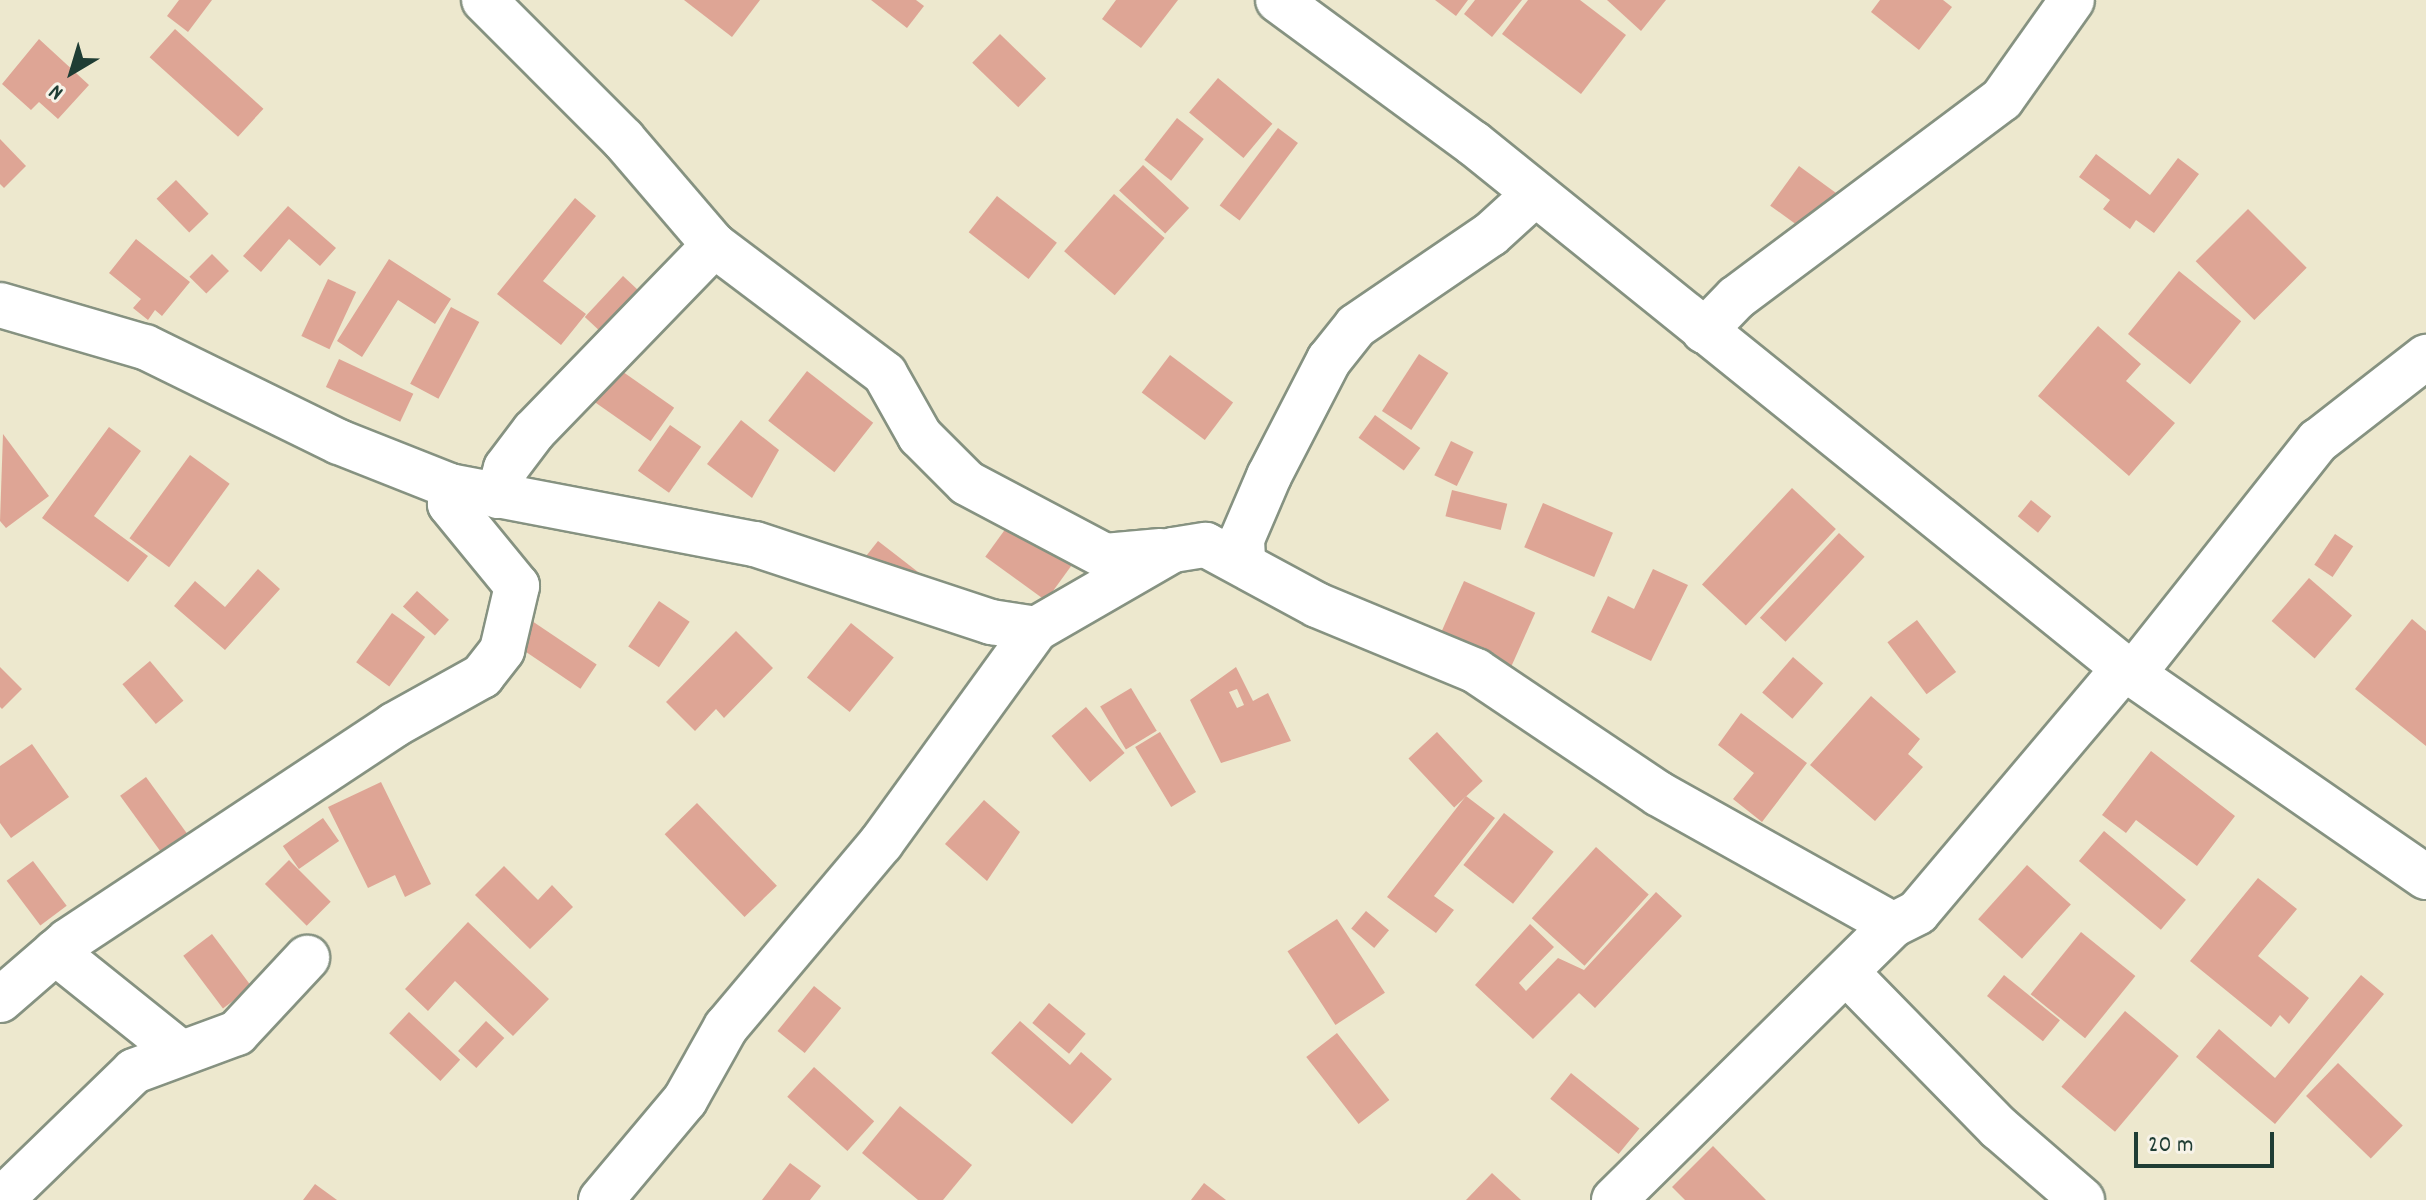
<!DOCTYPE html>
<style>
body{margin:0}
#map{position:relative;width:2426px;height:1200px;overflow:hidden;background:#ede8ce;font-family:Dekko,sans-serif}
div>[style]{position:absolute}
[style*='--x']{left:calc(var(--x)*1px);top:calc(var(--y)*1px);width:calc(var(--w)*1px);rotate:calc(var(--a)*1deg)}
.building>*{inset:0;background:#dea595;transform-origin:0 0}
.roads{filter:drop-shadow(2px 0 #869281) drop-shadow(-2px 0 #869281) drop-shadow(0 2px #869281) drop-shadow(0 -2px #869281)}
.minor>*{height:44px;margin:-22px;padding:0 22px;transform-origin:22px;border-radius:22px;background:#fff}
span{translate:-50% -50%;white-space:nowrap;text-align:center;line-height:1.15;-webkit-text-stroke:6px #f7f3e8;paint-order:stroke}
.north{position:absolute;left:32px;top:32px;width:80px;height:80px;-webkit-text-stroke:6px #f7f3e8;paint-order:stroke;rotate:218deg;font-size:22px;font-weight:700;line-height:32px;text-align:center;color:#1f3d34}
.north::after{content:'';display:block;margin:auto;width:28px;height:36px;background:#1f3d34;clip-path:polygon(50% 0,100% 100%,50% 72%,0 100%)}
.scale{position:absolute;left:2134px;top:1132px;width:140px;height:36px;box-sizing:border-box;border:4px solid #1f3d34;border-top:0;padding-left:10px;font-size:24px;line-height:28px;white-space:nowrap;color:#1f3d34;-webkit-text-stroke:6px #f7f3e8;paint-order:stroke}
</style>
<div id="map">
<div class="building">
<div style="clip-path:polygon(179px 0,212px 0,188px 32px,167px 16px)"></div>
<div style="clip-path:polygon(684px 0,760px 0,732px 37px)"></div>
<div style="clip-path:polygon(871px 0,916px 0,924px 6px,907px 28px)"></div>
<div style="clip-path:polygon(1116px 0,1178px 0,1141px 48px,1102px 19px)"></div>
<div style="clip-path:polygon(1435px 0,1468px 0,1456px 16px)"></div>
<div style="clip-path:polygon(1475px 0,1522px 0,1492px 37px,1464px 14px)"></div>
<div style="clip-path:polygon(1528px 0,1580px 0,1626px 35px,1581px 94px,1502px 34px)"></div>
<div style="clip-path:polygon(1607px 0,1666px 0,1641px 31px)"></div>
<div style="clip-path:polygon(1880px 0,1943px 0,1952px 7px,1919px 50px,1871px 12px)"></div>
<div style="left:175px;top:29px;width:119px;height:38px;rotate:42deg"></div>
<div style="left:1000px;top:34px;width:64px;height:40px;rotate:44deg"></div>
<div style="clip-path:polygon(39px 39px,89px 85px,58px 119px,39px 102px,31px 110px,2px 84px)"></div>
<div style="left:1218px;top:78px;width:71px;height:45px;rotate:40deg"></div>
<div style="left:1177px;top:118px;width:34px;height:53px;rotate:38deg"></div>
<div style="left:1278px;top:128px;width:25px;height:97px;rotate:37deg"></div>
<div style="clip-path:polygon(0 139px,26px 166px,4px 188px,0 184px)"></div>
<div style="clip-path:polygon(2096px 154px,2150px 195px,2178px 158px,2199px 174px,2154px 233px,2136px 220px,2130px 229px,2103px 209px,2110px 200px,2079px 177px)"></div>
<div style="left:1143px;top:165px;width:63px;height:35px;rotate:43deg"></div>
<div style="left:1799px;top:166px;width:73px;height:49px;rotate:36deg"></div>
<div style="left:176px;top:180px;width:47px;height:27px;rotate:46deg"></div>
<div style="left:1114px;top:194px;width:67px;height:76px;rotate:41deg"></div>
<div style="left:997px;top:196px;width:76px;height:46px;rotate:38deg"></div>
<div style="clip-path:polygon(575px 198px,596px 216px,543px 281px,586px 314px,561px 345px,497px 294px)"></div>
<div style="clip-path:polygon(288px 206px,336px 248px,320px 266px,289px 239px,261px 272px,243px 256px)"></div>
<div style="left:2248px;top:209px;width:83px;height:74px;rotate:45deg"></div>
<div style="clip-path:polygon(136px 239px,190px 282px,162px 316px,155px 310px,148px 320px,133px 308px,141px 299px,109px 273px)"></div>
<div style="left:212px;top:254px;width:24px;height:32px;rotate:45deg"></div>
<div style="clip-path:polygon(389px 259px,451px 299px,435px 324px,398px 300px,362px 357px,337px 341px)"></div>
<div style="left:2179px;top:271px;width:80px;height:81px;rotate:39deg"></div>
<div style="left:623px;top:276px;width:34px;height:56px;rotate:43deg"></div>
<div style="left:328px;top:279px;width:31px;height:63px;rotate:25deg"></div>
<div style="left:451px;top:307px;width:32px;height:87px;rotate:28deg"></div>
<div style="clip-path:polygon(2098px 326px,2141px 364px,2126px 381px,2175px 423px,2129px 476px,2038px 396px)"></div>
<div style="left:1419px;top:354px;width:35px;height:68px;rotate:33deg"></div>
<div style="left:1170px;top:355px;width:79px;height:47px;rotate:37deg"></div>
<div style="left:339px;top:359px;width:82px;height:31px;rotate:25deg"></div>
<div style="left:616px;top:367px;width:71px;height:41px;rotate:35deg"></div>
<div style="left:807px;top:371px;width:84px;height:63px;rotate:38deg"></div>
<div style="left:1375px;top:415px;width:56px;height:28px;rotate:36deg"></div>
<div style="clip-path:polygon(741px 420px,779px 450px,752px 498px,707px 464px)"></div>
<div style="left:670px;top:425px;width:38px;height:56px;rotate:35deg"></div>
<div style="clip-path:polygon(109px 427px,141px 451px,94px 516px,148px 556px,128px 582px,42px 518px)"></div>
<div style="clip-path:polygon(3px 434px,49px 496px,6px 528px,0 521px)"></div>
<div style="left:1451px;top:441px;width:25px;height:38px;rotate:26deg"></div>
<div style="left:190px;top:455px;width:49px;height:103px;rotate:36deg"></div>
<div style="left:1792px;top:488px;width:60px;height:132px;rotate:43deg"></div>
<div style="left:1452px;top:490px;width:57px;height:27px;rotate:14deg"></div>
<div style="left:2031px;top:500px;width:26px;height:21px;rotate:39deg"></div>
<div style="left:1543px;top:503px;width:76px;height:48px;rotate:23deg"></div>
<div style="left:1017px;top:513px;width:75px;height:54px;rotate:36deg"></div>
<div style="left:1839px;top:533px;width:35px;height:116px;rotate:43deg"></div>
<div style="left:2335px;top:534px;width:22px;height:37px;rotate:34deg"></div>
<div style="clip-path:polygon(878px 541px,931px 582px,859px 565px)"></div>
<div style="clip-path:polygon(258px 569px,280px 589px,225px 650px,174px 606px,195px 581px,225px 607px)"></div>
<div style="clip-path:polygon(1653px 569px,1688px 585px,1651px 661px,1591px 632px,1608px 596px,1634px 609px)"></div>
<div style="left:2309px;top:578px;width:57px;height:57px;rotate:41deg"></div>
<div style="left:1464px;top:581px;width:78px;height:65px;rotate:24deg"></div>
<div style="left:417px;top:591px;width:43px;height:21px;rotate:42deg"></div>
<div style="left:659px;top:601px;width:37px;height:55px;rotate:34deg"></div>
<div style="left:392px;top:613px;width:41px;height:61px;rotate:36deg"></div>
<div style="clip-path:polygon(2412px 619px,2426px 631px,2426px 746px,2355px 689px)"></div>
<div style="left:1917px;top:620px;width:65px;height:37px;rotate:53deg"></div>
<div style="left:532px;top:621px;width:78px;height:29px;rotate:34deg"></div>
<div style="left:851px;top:623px;width:55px;height:70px;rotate:39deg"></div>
<div style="clip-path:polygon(736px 631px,773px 668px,724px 718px,716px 709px,695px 731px,666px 702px)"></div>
<div style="left:1793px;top:657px;width:40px;height:47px;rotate:41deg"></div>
<div style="left:150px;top:661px;width:52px;height:36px;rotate:50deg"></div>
<div style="clip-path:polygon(0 667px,22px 689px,2px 709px,0 707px)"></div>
<div style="clip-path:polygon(evenodd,1236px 667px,1253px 701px,1268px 693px,1291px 741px,1221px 763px,1190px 700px,1236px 667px,1237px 689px,1244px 705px,1237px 708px,1229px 692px,1237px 689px)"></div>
<div style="left:1131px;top:688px;width:50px;height:36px;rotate:59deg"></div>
<div style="clip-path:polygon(1871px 696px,1920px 739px,1908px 754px,1923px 767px,1875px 821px,1810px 765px)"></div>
<div style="left:1086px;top:707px;width:60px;height:45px;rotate:50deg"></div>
<div style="clip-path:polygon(1741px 713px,1807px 763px,1762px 822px,1733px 799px,1754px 773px,1718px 745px)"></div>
<div style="left:1160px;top:732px;width:70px;height:29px;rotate:59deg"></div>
<div style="left:1437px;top:732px;width:67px;height:39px;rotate:47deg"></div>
<div style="clip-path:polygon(32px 744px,69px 797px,11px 838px,0 823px,0 766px)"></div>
<div style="clip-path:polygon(2151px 751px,2235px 816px,2197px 866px,2136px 820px,2126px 833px,2102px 815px)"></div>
<div style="left:146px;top:777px;width:79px;height:32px;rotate:54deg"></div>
<div style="clip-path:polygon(381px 782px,431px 884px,405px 897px,395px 875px,368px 888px,328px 807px)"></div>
<div style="clip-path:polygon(1466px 796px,1495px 818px,1434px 896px,1454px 910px,1436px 933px,1387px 897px)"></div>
<div style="clip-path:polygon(984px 800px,1020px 832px,987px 881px,945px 844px)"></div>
<div style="left:697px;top:803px;width:115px;height:45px;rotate:46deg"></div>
<div style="left:1504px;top:813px;width:63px;height:66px;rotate:38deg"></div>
<div style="left:323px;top:818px;width:28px;height:49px;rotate:55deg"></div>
<div style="left:2104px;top:831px;width:107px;height:39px;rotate:40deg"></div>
<div style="left:1596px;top:847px;width:71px;height:96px;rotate:42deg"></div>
<div style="left:289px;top:860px;width:59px;height:34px;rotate:45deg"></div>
<div style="left:33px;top:861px;width:56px;height:33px;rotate:53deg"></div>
<div style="left:2027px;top:865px;width:59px;height:73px;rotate:42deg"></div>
<div style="clip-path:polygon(504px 866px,538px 900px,552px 885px,573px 907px,530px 949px,475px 895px)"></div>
<div style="clip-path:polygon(2258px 878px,2297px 909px,2258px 956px,2309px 998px,2289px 1024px,2280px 1015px,2271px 1027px,2190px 961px)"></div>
<div style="clip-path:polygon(1656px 892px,1682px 916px,1595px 1008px,1579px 993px,1533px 1039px,1475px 985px,1530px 924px,1554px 947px,1519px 983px,1526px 991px,1558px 958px,1584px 970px)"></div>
<div style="left:1366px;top:911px;width:30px;height:23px;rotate:40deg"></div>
<div style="left:1337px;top:919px;width:88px;height:59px;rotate:57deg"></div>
<div style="clip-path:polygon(468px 922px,549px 999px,513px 1036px,455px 981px,428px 1011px,405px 989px)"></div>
<div style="left:2081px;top:932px;width:70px;height:80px;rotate:39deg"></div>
<div style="left:212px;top:934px;width:66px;height:36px;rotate:53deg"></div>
<div style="left:2004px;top:975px;width:72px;height:27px;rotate:39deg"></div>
<div style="clip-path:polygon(2361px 975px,2384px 994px,2275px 1124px,2196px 1057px,2219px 1029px,2275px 1078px)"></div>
<div style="left:814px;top:986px;width:35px;height:58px;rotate:39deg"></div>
<div style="left:1049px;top:1003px;width:48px;height:26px;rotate:40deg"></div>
<div style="left:2125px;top:1011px;width:70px;height:99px;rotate:40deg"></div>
<div style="left:409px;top:1012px;width:70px;height:29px;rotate:43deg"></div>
<div style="left:486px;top:1021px;width:25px;height:41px;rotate:43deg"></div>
<div style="clip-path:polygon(1020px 1021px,1070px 1065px,1081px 1052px,1112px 1079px,1072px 1124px,991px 1053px)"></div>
<div style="left:1337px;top:1033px;width:85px;height:39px;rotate:52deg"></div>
<div style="left:2338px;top:1063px;width:90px;height:46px;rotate:44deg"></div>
<div style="left:814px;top:1067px;width:81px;height:40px;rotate:42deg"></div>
<div style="left:1571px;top:1073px;width:88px;height:33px;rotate:39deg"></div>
<div style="clip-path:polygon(900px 1106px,972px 1165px,943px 1200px,918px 1200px,862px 1153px)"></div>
<div style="clip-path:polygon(1713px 1146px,1766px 1200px,1685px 1200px,1672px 1187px)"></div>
<div style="clip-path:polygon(790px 1163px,821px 1186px,810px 1200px,762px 1200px)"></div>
<div style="clip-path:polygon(1492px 1173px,1521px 1200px,1466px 1200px)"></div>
<div style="clip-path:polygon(1204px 1183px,1226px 1200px,1191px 1200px)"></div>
<div style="clip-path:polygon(315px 1184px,337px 1200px,303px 1200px)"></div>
</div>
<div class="roads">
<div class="minor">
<div style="--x:484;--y:0;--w:197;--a:45"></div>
<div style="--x:623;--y:139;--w:140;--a:49.4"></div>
<div style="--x:714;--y:245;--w:214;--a:37"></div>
<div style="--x:885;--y:374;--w:71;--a:60.6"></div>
<div style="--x:920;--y:436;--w:66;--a:45"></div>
<div style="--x:967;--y:483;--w:156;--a:27.9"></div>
<div style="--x:1105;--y:556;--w:56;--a:-5.1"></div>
<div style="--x:1278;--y:0;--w:242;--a:36.3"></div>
<div style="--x:1473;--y:143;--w:836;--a:38.88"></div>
<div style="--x:2124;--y:668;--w:367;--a:34.7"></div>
<div style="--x:0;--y:305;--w:151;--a:16.2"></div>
<div style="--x:145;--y:347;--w:216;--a:26.1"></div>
<div style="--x:339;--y:442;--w:119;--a:21.6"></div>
<div style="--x:450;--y:486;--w:310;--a:10.8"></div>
<div style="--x:755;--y:544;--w:249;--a:18.3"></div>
<div style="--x:991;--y:622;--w:46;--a:8.8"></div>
<div style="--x:1036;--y:629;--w:158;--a:-30"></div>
<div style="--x:1173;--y:550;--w:33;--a:-9"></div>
<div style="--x:1206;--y:545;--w:126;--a:28.4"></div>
<div style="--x:1317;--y:605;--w:172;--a:22.5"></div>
<div style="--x:1476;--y:671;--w:220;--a:33.9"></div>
<div style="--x:1659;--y:794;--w:268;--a:29.2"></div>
<div style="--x:1704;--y:331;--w:46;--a:-45.9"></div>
<div style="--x:1736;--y:298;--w:332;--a:-36.8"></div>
<div style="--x:2002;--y:99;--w:121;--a:-54.7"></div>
<div style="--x:498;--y:496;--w:29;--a:-74"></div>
<div style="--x:506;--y:468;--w:46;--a:-52.9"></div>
<div style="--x:534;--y:431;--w:259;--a:-45.9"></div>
<div style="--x:1243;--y:559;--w:20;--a:-93"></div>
<div style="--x:1242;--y:539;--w:69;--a:-66.8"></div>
<div style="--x:1269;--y:476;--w:131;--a:-62.7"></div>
<div style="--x:1329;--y:360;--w:43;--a:-51.5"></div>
<div style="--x:1356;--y:326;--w:163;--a:-34.3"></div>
<div style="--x:1491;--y:234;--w:59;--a:-42.3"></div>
<div style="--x:2133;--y:674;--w:298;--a:-51.6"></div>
<div style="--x:2318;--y:441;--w:137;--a:-37.9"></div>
<div style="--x:55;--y:952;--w:161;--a:38.7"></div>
<div style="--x:1848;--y:974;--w:216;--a:45.6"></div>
<div style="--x:1999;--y:1128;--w:110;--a:40.9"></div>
<div style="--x:0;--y:1000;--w:90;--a:-40.9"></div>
<div style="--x:68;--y:941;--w:391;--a:-33.5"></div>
<div style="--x:394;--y:725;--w:101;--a:-29.1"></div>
<div style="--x:482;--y:676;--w:33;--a:-52"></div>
<div style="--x:502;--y:650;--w:66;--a:-76.8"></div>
<div style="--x:517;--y:586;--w:106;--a:-129.3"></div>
<div style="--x:450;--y:504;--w:18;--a:-90"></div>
<div style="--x:1;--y:1200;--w:185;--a:-44.1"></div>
<div style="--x:134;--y:1071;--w:110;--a:-20.3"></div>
<div style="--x:237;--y:1033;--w:103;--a:-47"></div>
<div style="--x:601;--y:1200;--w:131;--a:-50"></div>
<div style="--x:685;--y:1100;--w:84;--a:-60.7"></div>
<div style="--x:726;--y:1027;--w:241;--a:-49.9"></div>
<div style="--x:881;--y:843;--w:264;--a:-54.1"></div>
<div style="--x:1614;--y:1200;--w:392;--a:-44.6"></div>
<div style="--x:1893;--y:925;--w:28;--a:-27"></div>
<div style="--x:1918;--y:912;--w:319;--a:-49.8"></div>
</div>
</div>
<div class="north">N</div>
<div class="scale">20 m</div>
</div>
